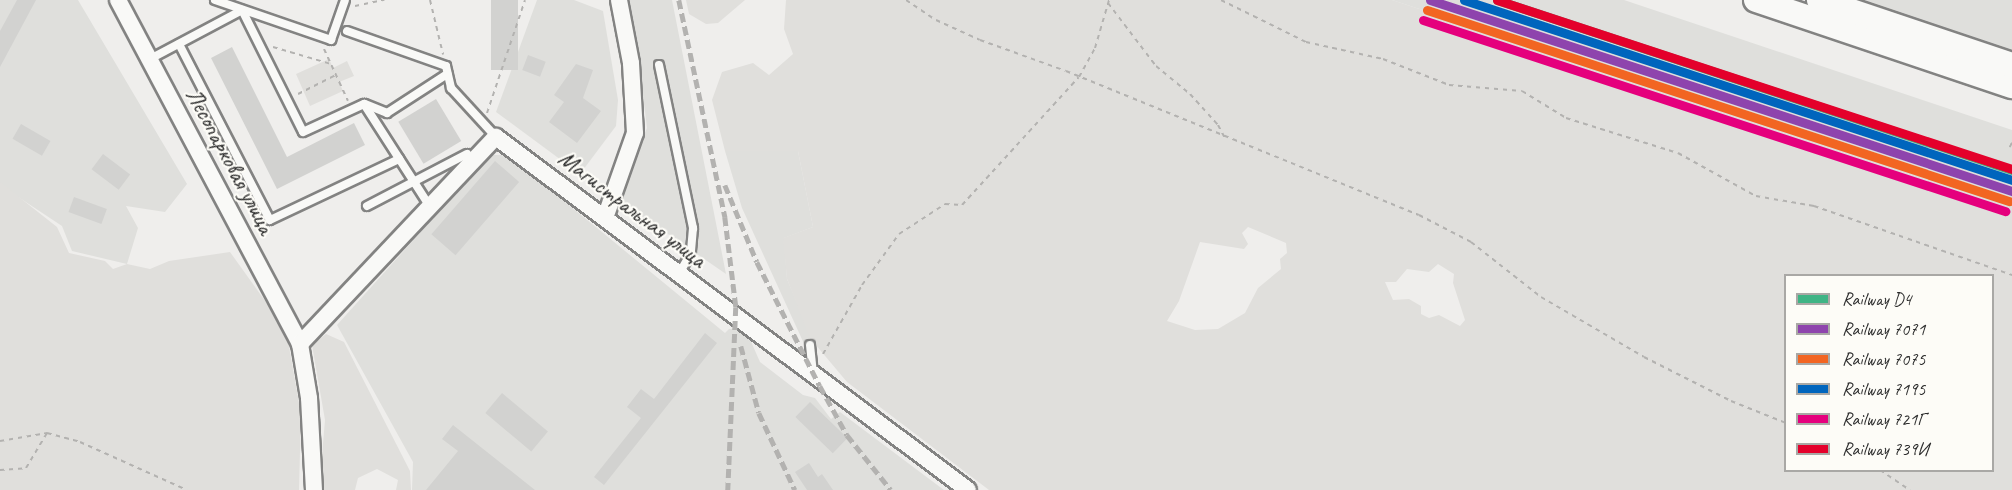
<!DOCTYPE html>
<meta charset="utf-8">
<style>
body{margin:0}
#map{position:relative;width:2012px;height:490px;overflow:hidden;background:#efeeec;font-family:Caveat,sans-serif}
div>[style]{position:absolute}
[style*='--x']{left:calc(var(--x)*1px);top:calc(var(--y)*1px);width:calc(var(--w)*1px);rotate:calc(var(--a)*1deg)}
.built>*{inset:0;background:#dfdfdc}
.green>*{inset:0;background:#e0dfdc}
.building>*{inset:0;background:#d2d2d0;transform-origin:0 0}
.path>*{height:2px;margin-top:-1px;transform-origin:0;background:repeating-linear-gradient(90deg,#b3b2b0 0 4.5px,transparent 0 9px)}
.roads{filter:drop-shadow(2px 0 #838382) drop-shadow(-2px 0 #838382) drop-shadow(0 2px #838382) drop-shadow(0 -2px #838382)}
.service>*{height:8px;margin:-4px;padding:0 4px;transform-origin:4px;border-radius:4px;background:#f9f9f7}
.minor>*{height:16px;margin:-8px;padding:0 8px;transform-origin:8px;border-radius:8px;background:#f9f9f7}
.secondary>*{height:24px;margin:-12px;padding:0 12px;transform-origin:12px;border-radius:12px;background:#f9f9f7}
.rail>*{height:4.5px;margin-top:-2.25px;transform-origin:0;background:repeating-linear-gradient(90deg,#b3b2b0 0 9px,transparent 0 13.5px)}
.rail-1>*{height:9px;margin:-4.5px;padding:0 4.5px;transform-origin:4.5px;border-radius:4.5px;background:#3fb485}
.rail-2>*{height:9px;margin:-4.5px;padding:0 4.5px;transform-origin:4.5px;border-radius:4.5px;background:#8e44ad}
.rail-3>*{height:9px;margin:-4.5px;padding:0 4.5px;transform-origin:4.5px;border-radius:4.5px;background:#f26522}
.rail-4>*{height:9px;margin:-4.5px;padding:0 4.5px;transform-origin:4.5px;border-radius:4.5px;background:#0065bd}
.rail-5>*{height:9px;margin:-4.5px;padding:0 4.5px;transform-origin:4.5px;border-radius:4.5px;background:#e5007d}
.rail-6>*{height:9px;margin:-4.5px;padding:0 4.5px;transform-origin:4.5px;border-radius:4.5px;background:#e4002b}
span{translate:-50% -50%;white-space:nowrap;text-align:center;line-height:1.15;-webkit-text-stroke:4.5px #fdfcf7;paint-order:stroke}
.street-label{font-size:24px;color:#2b2b2b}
.legend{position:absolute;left:1784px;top:274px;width:210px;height:198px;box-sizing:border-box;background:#fdfcf7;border:2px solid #a9a8a5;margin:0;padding:8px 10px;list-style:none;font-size:18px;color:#2b2b2b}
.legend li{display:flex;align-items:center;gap:12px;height:30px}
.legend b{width:30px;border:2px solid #a9a8a5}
</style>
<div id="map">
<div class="built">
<div style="clip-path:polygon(0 0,78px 0,187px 184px,165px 212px,126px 206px,138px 228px,127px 264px,72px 251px,62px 226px,0 185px)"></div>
<div style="clip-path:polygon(537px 0,574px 0,603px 11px,618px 100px,616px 126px,580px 174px,496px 112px)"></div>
<div style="clip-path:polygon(625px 0,672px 0,726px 274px,617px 199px,647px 128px,639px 63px)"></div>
<div style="clip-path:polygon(1392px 0,1624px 0,2012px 130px,2012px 204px)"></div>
<div style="clip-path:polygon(1836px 0,2012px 0,2012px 52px)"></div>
<div style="clip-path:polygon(761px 149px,798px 151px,813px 227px,784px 238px,787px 279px,814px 343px,806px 348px,742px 208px,725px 151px)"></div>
<div style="clip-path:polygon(490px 155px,508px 155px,725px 333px,729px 329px,745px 328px,760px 362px,803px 395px,815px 398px,831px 419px,840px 412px,944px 490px,412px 490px,413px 462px,337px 325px)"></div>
</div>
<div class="green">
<div style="clip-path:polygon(686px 0,745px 0,718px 23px,706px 24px,689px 14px)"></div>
<div style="clip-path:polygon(evenodd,786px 0,1392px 0,2012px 204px,2012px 490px,989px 490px,847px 382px,810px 338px,787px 279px,783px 238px,813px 227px,798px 151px,725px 151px,712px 100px,722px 72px,753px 63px,769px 75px,793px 54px,784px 29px,786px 0,1248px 227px,1286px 243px,1287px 253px,1280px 259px,1281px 269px,1258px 288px,1245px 313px,1218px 329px,1195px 330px,1167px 321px,1179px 301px,1200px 242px,1244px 249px,1248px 244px,1242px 233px,1248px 227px,786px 0,1438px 264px,1454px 274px,1453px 283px,1465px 320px,1460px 326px,1439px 315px,1429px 318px,1421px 314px,1421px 306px,1409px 299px,1393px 300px,1385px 282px,1396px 282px,1407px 269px,1429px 272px,1438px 264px,786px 0,1786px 276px,1992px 276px,1992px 470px,1786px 470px,1786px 276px)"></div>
<div style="clip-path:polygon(329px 59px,333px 68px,347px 61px,354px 76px,339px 82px,343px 91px,310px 106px,296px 74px)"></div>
<div style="clip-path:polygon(0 182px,57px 227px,69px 253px,105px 261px,113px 269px,127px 264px,150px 269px,169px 261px,230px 252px,276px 316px,288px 341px,301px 414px,299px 490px,0 490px)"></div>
<div style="clip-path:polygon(326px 334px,344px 342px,410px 471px,411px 490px,396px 490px,398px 480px,377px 469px,358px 478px,355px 490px,319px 490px,325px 420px,312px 345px)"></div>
</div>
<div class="building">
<div style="clip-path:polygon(17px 0,36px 0,0 67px,0 31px)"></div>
<div style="left:491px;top:0;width:27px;height:70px"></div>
<div style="clip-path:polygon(232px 47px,287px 157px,354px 123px,365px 145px,277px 189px,211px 58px)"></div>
<div style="left:528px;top:55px;width:19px;height:16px;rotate:21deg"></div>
<div style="clip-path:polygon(576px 64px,593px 70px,583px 98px,601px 111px,577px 143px,549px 122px,564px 102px,554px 95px)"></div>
<div style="left:436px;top:99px;width:49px;height:44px;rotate:59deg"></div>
<div style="left:21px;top:124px;width:34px;height:17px;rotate:30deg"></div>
<div style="left:103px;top:154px;width:34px;height:19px;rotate:37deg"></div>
<div style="left:495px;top:161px;width:32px;height:97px;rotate:41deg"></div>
<div style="left:74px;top:197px;width:35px;height:16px;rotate:20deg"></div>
<div style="clip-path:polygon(705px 333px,717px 343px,604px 485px,594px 477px,641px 418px,627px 407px,641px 389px,654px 399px)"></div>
<div style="left:502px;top:393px;width:60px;height:26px;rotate:40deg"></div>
<div style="left:810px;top:402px;width:52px;height:21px;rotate:44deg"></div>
<div style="clip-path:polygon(453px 425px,535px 490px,426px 490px,458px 451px,442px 439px)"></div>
<div style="clip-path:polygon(809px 463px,818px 477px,822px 474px,833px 490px,807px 490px,795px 472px)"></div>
</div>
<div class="path">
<div style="--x:430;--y:0;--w:56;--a:76.5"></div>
<div style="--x:906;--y:0;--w:36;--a:34"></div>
<div style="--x:936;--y:20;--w:48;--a:24.4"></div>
<div style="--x:980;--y:40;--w:91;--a:19.8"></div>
<div style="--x:1066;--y:71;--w:381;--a:22.2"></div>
<div style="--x:1419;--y:215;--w:59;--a:27.4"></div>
<div style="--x:1471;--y:242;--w:89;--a:38.2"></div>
<div style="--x:1541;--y:297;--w:119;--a:30.2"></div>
<div style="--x:1644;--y:357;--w:97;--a:26.8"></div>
<div style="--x:1731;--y:401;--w:59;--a:21.8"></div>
<div style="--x:1221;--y:0;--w:95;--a:26.3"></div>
<div style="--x:1306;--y:42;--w:79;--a:12.4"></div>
<div style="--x:1383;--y:59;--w:71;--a:21.5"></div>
<div style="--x:1449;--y:85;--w:73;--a:4.7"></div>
<div style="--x:1522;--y:91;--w:52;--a:31.5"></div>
<div style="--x:1566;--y:118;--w:117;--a:17.4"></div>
<div style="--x:1678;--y:153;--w:89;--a:28.9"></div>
<div style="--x:1756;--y:196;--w:59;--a:9.8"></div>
<div style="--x:1814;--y:206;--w:210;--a:19.2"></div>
<div style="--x:1108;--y:3;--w:79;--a:52.7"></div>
<div style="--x:1156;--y:66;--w:44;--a:39.5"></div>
<div style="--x:1190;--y:94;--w:42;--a:47.9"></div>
<div style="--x:1218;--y:125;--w:15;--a:62"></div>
<div style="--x:355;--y:6;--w:30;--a:-12"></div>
<div style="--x:273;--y:47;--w:60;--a:16.3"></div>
<div style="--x:324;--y:49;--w:57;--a:65.2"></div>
<div style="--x:298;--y:94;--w:42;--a:-26.6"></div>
<div style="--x:487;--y:113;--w:119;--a:-71.4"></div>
<div style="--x:823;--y:354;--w:79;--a:-60.5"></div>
<div style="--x:862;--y:285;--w:63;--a:-54"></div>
<div style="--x:899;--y:234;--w:55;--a:-33.1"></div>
<div style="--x:945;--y:204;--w:17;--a:3"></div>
<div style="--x:962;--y:205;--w:173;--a:-47.6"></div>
<div style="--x:1079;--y:77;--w:33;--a:-61"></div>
<div style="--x:1095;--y:48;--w:50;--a:-73.7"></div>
<div style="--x:0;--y:441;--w:48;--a:-9.7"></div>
<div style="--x:47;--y:433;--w:34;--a:15"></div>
<div style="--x:80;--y:442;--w:117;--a:24.2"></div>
<div style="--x:0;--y:470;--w:26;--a:-4"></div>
<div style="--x:26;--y:468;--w:41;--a:-59"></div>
<div style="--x:1880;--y:470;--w:36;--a:34"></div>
</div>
<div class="roads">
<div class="service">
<div style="--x:215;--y:0;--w:123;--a:19"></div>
<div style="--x:331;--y:40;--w:42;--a:-70.7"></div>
<div style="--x:347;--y:31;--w:105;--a:19.5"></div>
<div style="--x:446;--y:66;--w:23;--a:77"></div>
<div style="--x:451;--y:88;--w:67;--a:47.4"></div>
<div style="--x:179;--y:44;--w:198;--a:62.7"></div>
<div style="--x:270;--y:220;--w:143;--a:-25.3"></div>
<div style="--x:150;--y:59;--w:104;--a:-28"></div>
<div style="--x:242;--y:10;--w:136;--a:63.4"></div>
<div style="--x:303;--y:132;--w:67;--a:-24.7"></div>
<div style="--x:364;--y:104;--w:122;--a:57.3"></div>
<div style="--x:659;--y:65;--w:167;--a:78.2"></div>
<div style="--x:693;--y:228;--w:25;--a:95"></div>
<div style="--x:691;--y:253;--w:24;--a:120"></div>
<div style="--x:365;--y:104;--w:24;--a:22"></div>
<div style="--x:387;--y:113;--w:72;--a:-33"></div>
<div style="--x:367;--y:206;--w:113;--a:-27.5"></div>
<div style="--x:810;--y:345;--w:28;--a:84"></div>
</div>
<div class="minor">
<div style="--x:118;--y:0;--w:389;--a:62.1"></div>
<div style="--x:300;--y:344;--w:55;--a:80.5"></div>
<div style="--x:309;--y:398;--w:92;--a:86.9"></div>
<div style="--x:605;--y:218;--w:90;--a:-70.6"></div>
<div style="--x:635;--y:133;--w:70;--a:-93.3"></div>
<div style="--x:631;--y:63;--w:64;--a:-100.8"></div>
<div style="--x:300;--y:344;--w:285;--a:-46.6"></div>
<div style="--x:496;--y:137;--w:589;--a:36.79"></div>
</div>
<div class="secondary">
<div style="--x:1756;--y:0;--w:270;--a:18.6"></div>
<div style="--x:1819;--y:0;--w:204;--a:18.6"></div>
</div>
</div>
<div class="rail">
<div style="--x:679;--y:0;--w:222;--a:78"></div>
<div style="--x:725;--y:217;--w:91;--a:83"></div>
<div style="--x:736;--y:307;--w:183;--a:92.5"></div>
<div style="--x:2010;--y:144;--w:2;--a:27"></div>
<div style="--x:725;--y:185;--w:83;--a:67.4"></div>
<div style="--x:757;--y:262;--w:139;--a:63.1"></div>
<div style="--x:820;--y:386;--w:56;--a:61.1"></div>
<div style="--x:847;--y:435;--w:70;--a:51.3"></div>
<div style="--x:741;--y:346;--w:69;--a:75"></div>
<div style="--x:759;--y:413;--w:85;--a:64.9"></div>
</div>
<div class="rail-1">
<div style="--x:1497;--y:0;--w:542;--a:18.27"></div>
</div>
<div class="rail-2">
<div style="--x:1430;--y:0;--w:613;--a:18.17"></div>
</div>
<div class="rail-3">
<div style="--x:1427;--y:10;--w:613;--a:18.17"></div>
</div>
<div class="rail-4">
<div style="--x:1464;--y:0;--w:577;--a:18.18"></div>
</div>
<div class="rail-5">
<div style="--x:1423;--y:20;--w:613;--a:18.17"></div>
</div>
<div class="rail-6">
<div style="--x:1497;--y:0;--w:542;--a:18.17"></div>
</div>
<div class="street-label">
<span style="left:230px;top:161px;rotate:62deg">Лесопарковая улица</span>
<span style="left:632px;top:209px;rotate:37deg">Магистральная улица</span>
</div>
<ul class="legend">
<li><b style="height:8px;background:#3fb485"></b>Railway D4</li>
<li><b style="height:8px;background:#8e44ad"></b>Railway 7071</li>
<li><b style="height:8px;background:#f26522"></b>Railway 7075</li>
<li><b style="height:8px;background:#0065bd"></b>Railway 7195</li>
<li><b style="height:8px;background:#e5007d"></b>Railway 721Г</li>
<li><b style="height:8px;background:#e4002b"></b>Railway 739И</li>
</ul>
</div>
